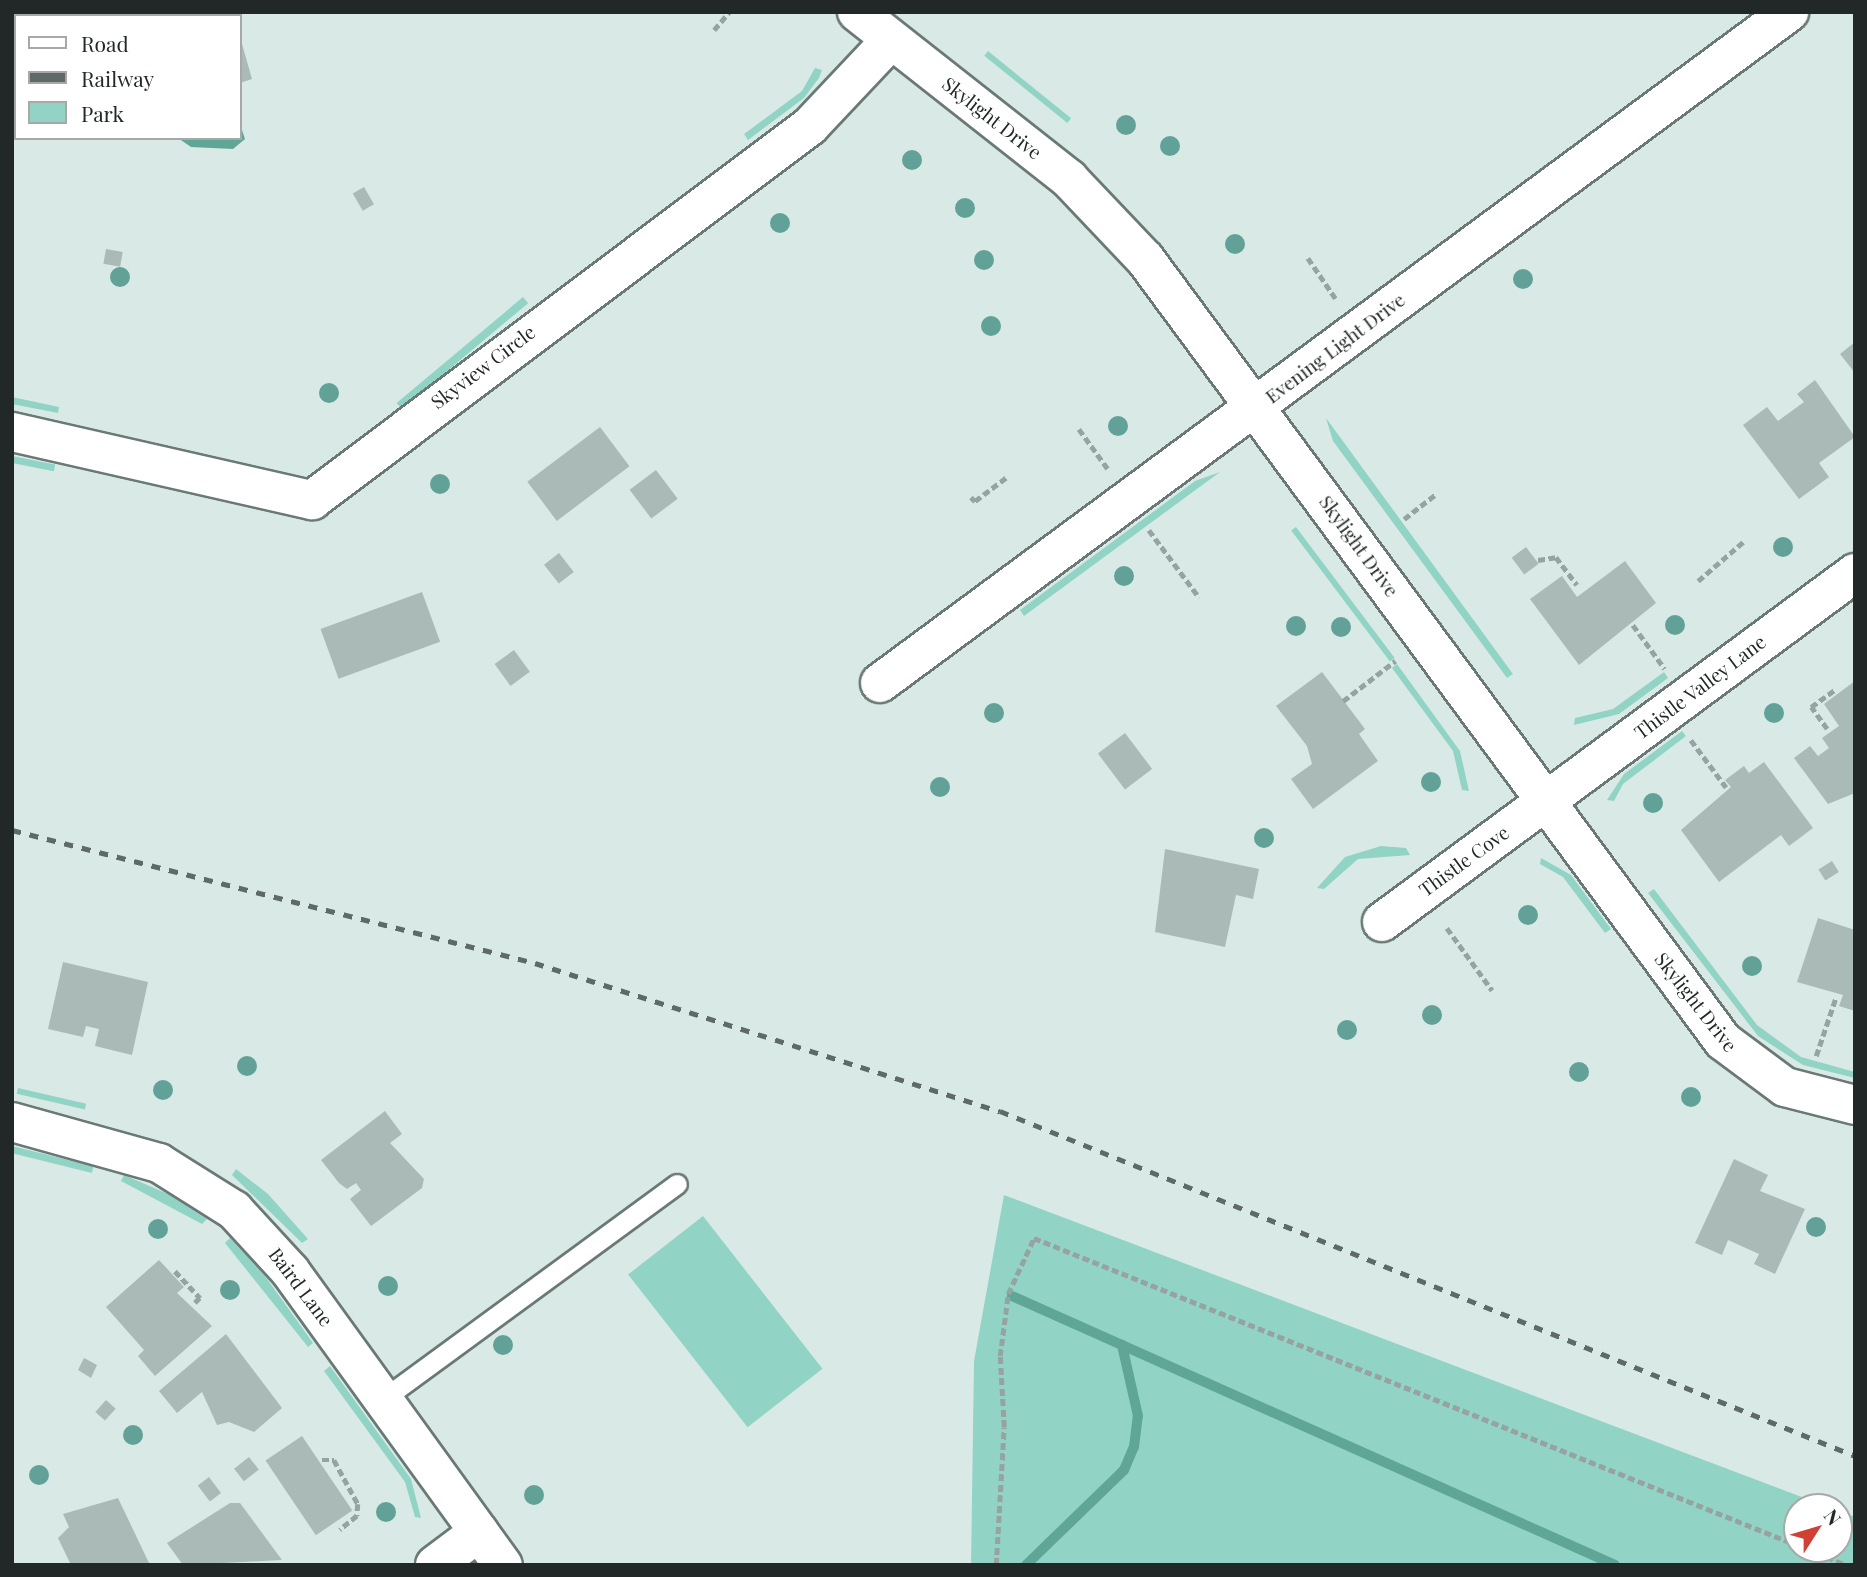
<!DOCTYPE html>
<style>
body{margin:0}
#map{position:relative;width:1867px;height:1577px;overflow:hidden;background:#d9eae6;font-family:"Playfair Display",serif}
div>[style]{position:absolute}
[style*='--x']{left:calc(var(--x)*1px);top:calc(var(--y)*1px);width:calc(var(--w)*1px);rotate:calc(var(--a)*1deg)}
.green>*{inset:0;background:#91d4c5;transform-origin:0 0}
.water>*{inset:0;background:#5fa697}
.stream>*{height:10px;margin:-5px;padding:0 5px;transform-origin:5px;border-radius:5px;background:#5fa697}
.building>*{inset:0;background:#aabab6;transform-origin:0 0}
.path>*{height:4.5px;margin-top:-2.25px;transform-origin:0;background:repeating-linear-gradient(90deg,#96a3a0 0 7px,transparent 0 10.5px)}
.roads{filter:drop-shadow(2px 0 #6a7975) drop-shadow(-2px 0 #6a7975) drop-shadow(0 2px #6a7975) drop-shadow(0 -2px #6a7975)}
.lane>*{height:19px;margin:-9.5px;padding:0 9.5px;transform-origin:9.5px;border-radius:9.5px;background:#fff}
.street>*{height:38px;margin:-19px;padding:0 19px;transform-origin:19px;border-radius:19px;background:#fff}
.rail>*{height:5px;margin-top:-2.5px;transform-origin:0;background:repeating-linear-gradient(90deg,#5f6967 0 9px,transparent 0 18px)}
.trees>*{width:20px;height:20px;margin:-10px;border-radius:50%;background:#62a198}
span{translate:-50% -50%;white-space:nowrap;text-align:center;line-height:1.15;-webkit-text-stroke:5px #fff;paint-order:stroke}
.street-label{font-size:19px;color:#222827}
.frame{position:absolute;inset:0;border:14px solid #222827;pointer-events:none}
.legend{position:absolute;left:14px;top:14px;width:228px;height:126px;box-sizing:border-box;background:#fff;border:2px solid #a7a9a9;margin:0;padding:9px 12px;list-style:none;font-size:21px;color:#222827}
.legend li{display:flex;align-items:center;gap:14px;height:35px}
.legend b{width:35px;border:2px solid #a7a9a9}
.north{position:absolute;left:1783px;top:1493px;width:70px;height:70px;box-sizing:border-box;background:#fff;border:2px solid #a7a9a9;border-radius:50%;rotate:53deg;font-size:19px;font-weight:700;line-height:28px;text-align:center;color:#222827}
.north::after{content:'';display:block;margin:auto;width:24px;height:32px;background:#cf4135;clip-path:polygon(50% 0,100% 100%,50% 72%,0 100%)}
</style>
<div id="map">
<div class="green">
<div style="left:988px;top:51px;width:107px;height:6px;rotate:39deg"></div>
<div style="clip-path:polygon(815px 68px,822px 70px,819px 78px,804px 98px,748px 140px,744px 134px,802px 91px)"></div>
<div style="left:523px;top:297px;width:8px;height:165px;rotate:50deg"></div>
<div style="clip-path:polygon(12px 397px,59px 407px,58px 413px,12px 404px)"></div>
<div style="clip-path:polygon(1326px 418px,1513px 674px,1507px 678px,1333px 441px)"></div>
<div style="left:12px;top:456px;width:44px;height:7px;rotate:11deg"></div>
<div style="clip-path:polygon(1220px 472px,1024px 616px,1020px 610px,1195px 481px)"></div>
<div style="left:1296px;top:527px;width:164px;height:6px;rotate:53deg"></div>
<div style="clip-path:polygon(1397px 664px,1460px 751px,1469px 791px,1462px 790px,1453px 751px,1392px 668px)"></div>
<div style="clip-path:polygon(1664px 672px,1668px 678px,1619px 714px,1574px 725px,1575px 718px,1613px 709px)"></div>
<div style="clip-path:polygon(1682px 731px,1686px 736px,1623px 784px,1614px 801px,1607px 800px,1624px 774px)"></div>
<div style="clip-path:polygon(1381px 846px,1406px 848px,1410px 855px,1358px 859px,1324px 889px,1317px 888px,1345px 857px)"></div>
<div style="clip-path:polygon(1541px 858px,1571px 875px,1611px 929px,1605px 933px,1563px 877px,1540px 864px)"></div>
<div style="clip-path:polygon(1654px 889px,1757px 1025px,1801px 1057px,1855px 1072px,1855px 1078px,1803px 1065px,1758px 1036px,1648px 893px)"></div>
<div style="left:18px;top:1088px;width:70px;height:6px;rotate:13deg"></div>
<div style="left:12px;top:1146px;width:84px;height:7px;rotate:14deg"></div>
<div style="clip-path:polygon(236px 1169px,268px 1194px,308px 1239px,302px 1243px,232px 1175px)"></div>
<div style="clip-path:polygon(124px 1175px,168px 1194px,207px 1219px,202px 1224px,121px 1181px)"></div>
<div style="clip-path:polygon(1004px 1195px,1828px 1507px,1797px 1507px,1797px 1549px,1839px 1549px,1839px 1511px,1855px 1517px,1855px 1565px,971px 1565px,974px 1361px)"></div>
<div style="left:703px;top:1216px;width:194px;height:95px;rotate:52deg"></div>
<div style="clip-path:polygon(230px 1238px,265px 1276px,313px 1343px,308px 1347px,225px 1243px)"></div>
<div style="clip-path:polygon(330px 1366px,411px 1479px,421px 1518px,415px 1517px,405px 1482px,324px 1371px)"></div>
</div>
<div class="water">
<div style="clip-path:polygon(240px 124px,245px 139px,233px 149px,191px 147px,178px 138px,240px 138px)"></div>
</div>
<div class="stream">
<div style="--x:1012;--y:1296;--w:660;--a:24.04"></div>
<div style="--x:1026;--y:1565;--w:136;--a:-44.1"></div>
<div style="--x:1124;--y:1470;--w:25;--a:-67"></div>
<div style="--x:1134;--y:1447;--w:31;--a:-83"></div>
<div style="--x:1138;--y:1416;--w:73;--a:-102.7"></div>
</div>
<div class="building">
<div style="clip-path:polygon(240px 37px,252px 79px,240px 83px)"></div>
<div style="left:364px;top:187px;width:20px;height:13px;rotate:60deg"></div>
<div style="left:106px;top:249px;width:17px;height:15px;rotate:10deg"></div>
<div style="clip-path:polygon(1855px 342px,1855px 373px,1840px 354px)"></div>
<div style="clip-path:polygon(1815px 380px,1855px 437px,1819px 463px,1829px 477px,1799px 499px,1743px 425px,1767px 407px,1778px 421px,1804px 402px,1797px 394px)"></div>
<div style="left:600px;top:427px;width:49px;height:91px;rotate:53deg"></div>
<div style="left:656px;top:470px;width:36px;height:33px;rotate:53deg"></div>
<div style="left:1526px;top:547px;width:21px;height:18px;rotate:53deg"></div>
<div style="left:559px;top:553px;width:24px;height:19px;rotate:52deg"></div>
<div style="clip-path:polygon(1625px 561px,1656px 603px,1579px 665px,1530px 599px,1562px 576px,1577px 597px)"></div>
<div style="left:422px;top:592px;width:53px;height:108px;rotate:70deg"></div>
<div style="left:514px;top:650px;width:27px;height:24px;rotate:54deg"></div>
<div style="clip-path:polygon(1322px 672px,1365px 729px,1359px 734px,1378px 761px,1313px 809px,1291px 779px,1312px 764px,1307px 746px,1276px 706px)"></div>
<div style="clip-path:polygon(1855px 681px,1855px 793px,1828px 804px,1794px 758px,1810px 746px,1818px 756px,1829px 748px,1822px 738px,1839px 726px,1824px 704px)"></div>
<div style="left:1125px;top:733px;width:45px;height:34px;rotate:53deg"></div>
<div style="clip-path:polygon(1764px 762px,1813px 828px,1789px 846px,1781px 835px,1719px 882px,1681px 830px,1731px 787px,1725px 780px,1744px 766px,1749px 773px)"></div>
<div style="clip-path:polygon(1165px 849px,1259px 869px,1253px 899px,1236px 895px,1225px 947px,1155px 932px)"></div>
<div style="left:1832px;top:861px;width:13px;height:16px;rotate:58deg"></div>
<div style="clip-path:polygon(1818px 918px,1855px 930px,1855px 1011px,1839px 1006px,1843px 995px,1797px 982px)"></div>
<div style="clip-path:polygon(63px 962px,148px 982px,132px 1055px,95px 1046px,99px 1029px,86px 1026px,83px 1037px,48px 1029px)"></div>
<div style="clip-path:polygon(385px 1111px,402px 1134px,390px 1143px,424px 1179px,422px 1188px,371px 1226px,350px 1199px,361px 1190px,356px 1183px,347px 1189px,339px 1183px,321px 1160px)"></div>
<div style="clip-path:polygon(1734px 1159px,1768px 1175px,1760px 1191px,1805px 1209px,1775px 1274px,1754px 1264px,1759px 1254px,1728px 1240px,1722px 1255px,1695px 1243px)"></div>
<div style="clip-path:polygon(159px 1260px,184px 1287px,177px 1293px,212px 1326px,155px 1376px,138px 1356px,144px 1350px,106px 1307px)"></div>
<div style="clip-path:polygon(226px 1334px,282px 1408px,254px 1432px,229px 1422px,217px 1425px,202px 1392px,177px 1413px,159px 1391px)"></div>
<div style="clip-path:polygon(84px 1358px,97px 1365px,91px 1378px,78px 1370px)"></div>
<div style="left:106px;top:1400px;width:13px;height:16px;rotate:42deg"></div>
<div style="left:302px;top:1436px;width:90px;height:44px;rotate:56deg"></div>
<div style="left:249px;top:1457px;width:16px;height:19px;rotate:52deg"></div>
<div style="left:209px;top:1477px;width:20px;height:14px;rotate:53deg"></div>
<div style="clip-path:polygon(118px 1498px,150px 1565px,71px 1565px,58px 1538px,69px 1527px,63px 1514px)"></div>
<div style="clip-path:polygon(230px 1503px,240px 1503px,282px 1560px,183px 1565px,167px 1543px)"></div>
</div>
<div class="path">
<div style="--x:714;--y:30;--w:23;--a:-50"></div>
<div style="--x:1308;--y:258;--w:50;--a:55.7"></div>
<div style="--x:1079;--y:429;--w:49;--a:54.1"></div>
<div style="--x:971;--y:497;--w:6;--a:45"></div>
<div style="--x:975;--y:501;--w:39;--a:-37"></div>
<div style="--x:1404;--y:519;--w:41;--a:-38"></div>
<div style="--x:1149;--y:530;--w:84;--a:53.3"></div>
<div style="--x:1538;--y:560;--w:18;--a:-9"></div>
<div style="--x:1556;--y:557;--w:35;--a:53"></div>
<div style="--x:1698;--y:581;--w:60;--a:-40.9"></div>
<div style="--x:1633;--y:625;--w:54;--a:54"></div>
<div style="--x:1343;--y:701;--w:66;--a:-37.6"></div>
<div style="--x:1827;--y:729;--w:27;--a:-126"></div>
<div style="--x:1811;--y:707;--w:31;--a:-36"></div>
<div style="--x:1691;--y:740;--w:59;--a:53.3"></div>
<div style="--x:1447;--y:928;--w:77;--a:54"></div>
<div style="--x:1816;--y:1056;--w:62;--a:-71.3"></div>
<div style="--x:175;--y:1271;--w:37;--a:47"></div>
<div style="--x:200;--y:1298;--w:7;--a:135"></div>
<div style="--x:322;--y:1460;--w:12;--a:0"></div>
<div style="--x:334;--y:1460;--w:50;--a:61.4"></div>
<div style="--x:358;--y:1504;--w:12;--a:95"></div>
<div style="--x:357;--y:1516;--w:22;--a:141"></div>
<div style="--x:1807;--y:1549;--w:42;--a:22.3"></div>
<div style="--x:996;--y:1565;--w:138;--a:-86.7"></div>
<div style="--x:1004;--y:1427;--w:71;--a:-93.2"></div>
<div style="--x:1000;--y:1356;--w:63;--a:-82.6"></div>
<div style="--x:1008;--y:1294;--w:62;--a:-65.1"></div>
<div style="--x:1034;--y:1238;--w:822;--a:21.92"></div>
</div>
<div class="roads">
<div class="lane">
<div style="--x:383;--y:1399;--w:364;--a:-36.2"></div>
</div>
<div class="street">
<div style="--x:857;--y:12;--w:270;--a:38.2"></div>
<div style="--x:1069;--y:179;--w:110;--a:46.5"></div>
<div style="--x:1145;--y:259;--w:972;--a:53.53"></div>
<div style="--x:1723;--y:1041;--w:77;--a:36.6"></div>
<div style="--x:1785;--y:1087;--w:72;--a:14.4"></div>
<div style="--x:12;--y:432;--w:308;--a:12.8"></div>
<div style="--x:312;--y:500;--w:623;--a:-36.91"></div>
<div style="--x:810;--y:126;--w:118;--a:-46.7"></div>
<div style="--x:880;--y:683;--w:1130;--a:-36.43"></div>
<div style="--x:1382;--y:922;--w:588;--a:-36.42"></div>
<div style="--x:12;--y:1122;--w:153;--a:15.6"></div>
<div style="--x:159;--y:1163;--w:89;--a:32.1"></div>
<div style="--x:234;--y:1210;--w:83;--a:47.4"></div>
<div style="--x:290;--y:1271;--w:363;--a:54.1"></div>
<div style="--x:435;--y:1565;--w:55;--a:-36.9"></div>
</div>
</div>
<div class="rail">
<div style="--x:12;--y:830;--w:540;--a:14.27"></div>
<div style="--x:535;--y:963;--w:488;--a:17.7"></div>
<div style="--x:1000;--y:1111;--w:922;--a:21.97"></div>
</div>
<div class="trees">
<div style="left:1126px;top:125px"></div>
<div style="left:1170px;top:146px"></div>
<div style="left:912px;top:160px"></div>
<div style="left:965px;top:208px"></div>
<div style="left:780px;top:223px"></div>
<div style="left:1235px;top:244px"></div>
<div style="left:984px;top:260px"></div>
<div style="left:120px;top:277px"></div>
<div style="left:1523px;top:279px"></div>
<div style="left:991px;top:326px"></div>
<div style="left:329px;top:393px"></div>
<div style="left:1118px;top:426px"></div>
<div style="left:440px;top:484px"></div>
<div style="left:1783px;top:547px"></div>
<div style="left:1124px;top:576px"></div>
<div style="left:1675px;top:625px"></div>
<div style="left:1296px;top:626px"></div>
<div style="left:1341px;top:627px"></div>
<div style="left:994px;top:713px"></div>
<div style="left:1774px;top:713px"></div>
<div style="left:1431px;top:782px"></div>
<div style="left:940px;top:787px"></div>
<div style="left:1653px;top:803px"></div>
<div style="left:1264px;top:838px"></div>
<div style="left:1528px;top:915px"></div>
<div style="left:1752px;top:966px"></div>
<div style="left:1432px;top:1015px"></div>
<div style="left:1347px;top:1030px"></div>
<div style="left:247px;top:1066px"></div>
<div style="left:1579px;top:1072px"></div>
<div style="left:163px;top:1090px"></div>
<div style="left:1691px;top:1097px"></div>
<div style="left:1816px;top:1227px"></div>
<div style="left:158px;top:1229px"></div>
<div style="left:388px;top:1286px"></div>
<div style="left:230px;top:1290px"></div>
<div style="left:503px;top:1345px"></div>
<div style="left:133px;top:1435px"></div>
<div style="left:39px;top:1475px"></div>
<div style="left:534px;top:1495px"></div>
<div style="left:386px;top:1512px"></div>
</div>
<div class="street-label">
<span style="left:992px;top:118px;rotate:38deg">Skylight Drive</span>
<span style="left:1335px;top:348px;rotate:-37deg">Evening Light Drive</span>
<span style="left:483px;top:367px;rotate:-37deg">Skyview Circle</span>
<span style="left:1359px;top:546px;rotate:54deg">Skylight Drive</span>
<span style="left:1700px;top:687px;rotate:-37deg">Thistle Valley Lane</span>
<span style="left:1464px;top:861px;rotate:-36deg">Thistle Cove</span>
<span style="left:1696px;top:1002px;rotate:52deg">Skylight Drive</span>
<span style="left:301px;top:1287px;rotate:53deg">Baird Lane</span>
</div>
<div class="frame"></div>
<ul class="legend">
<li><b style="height:9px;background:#fff"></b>Road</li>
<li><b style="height:9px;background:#5f6967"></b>Railway</li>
<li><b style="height:19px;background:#91d4c5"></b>Park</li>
</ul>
<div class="north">N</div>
</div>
